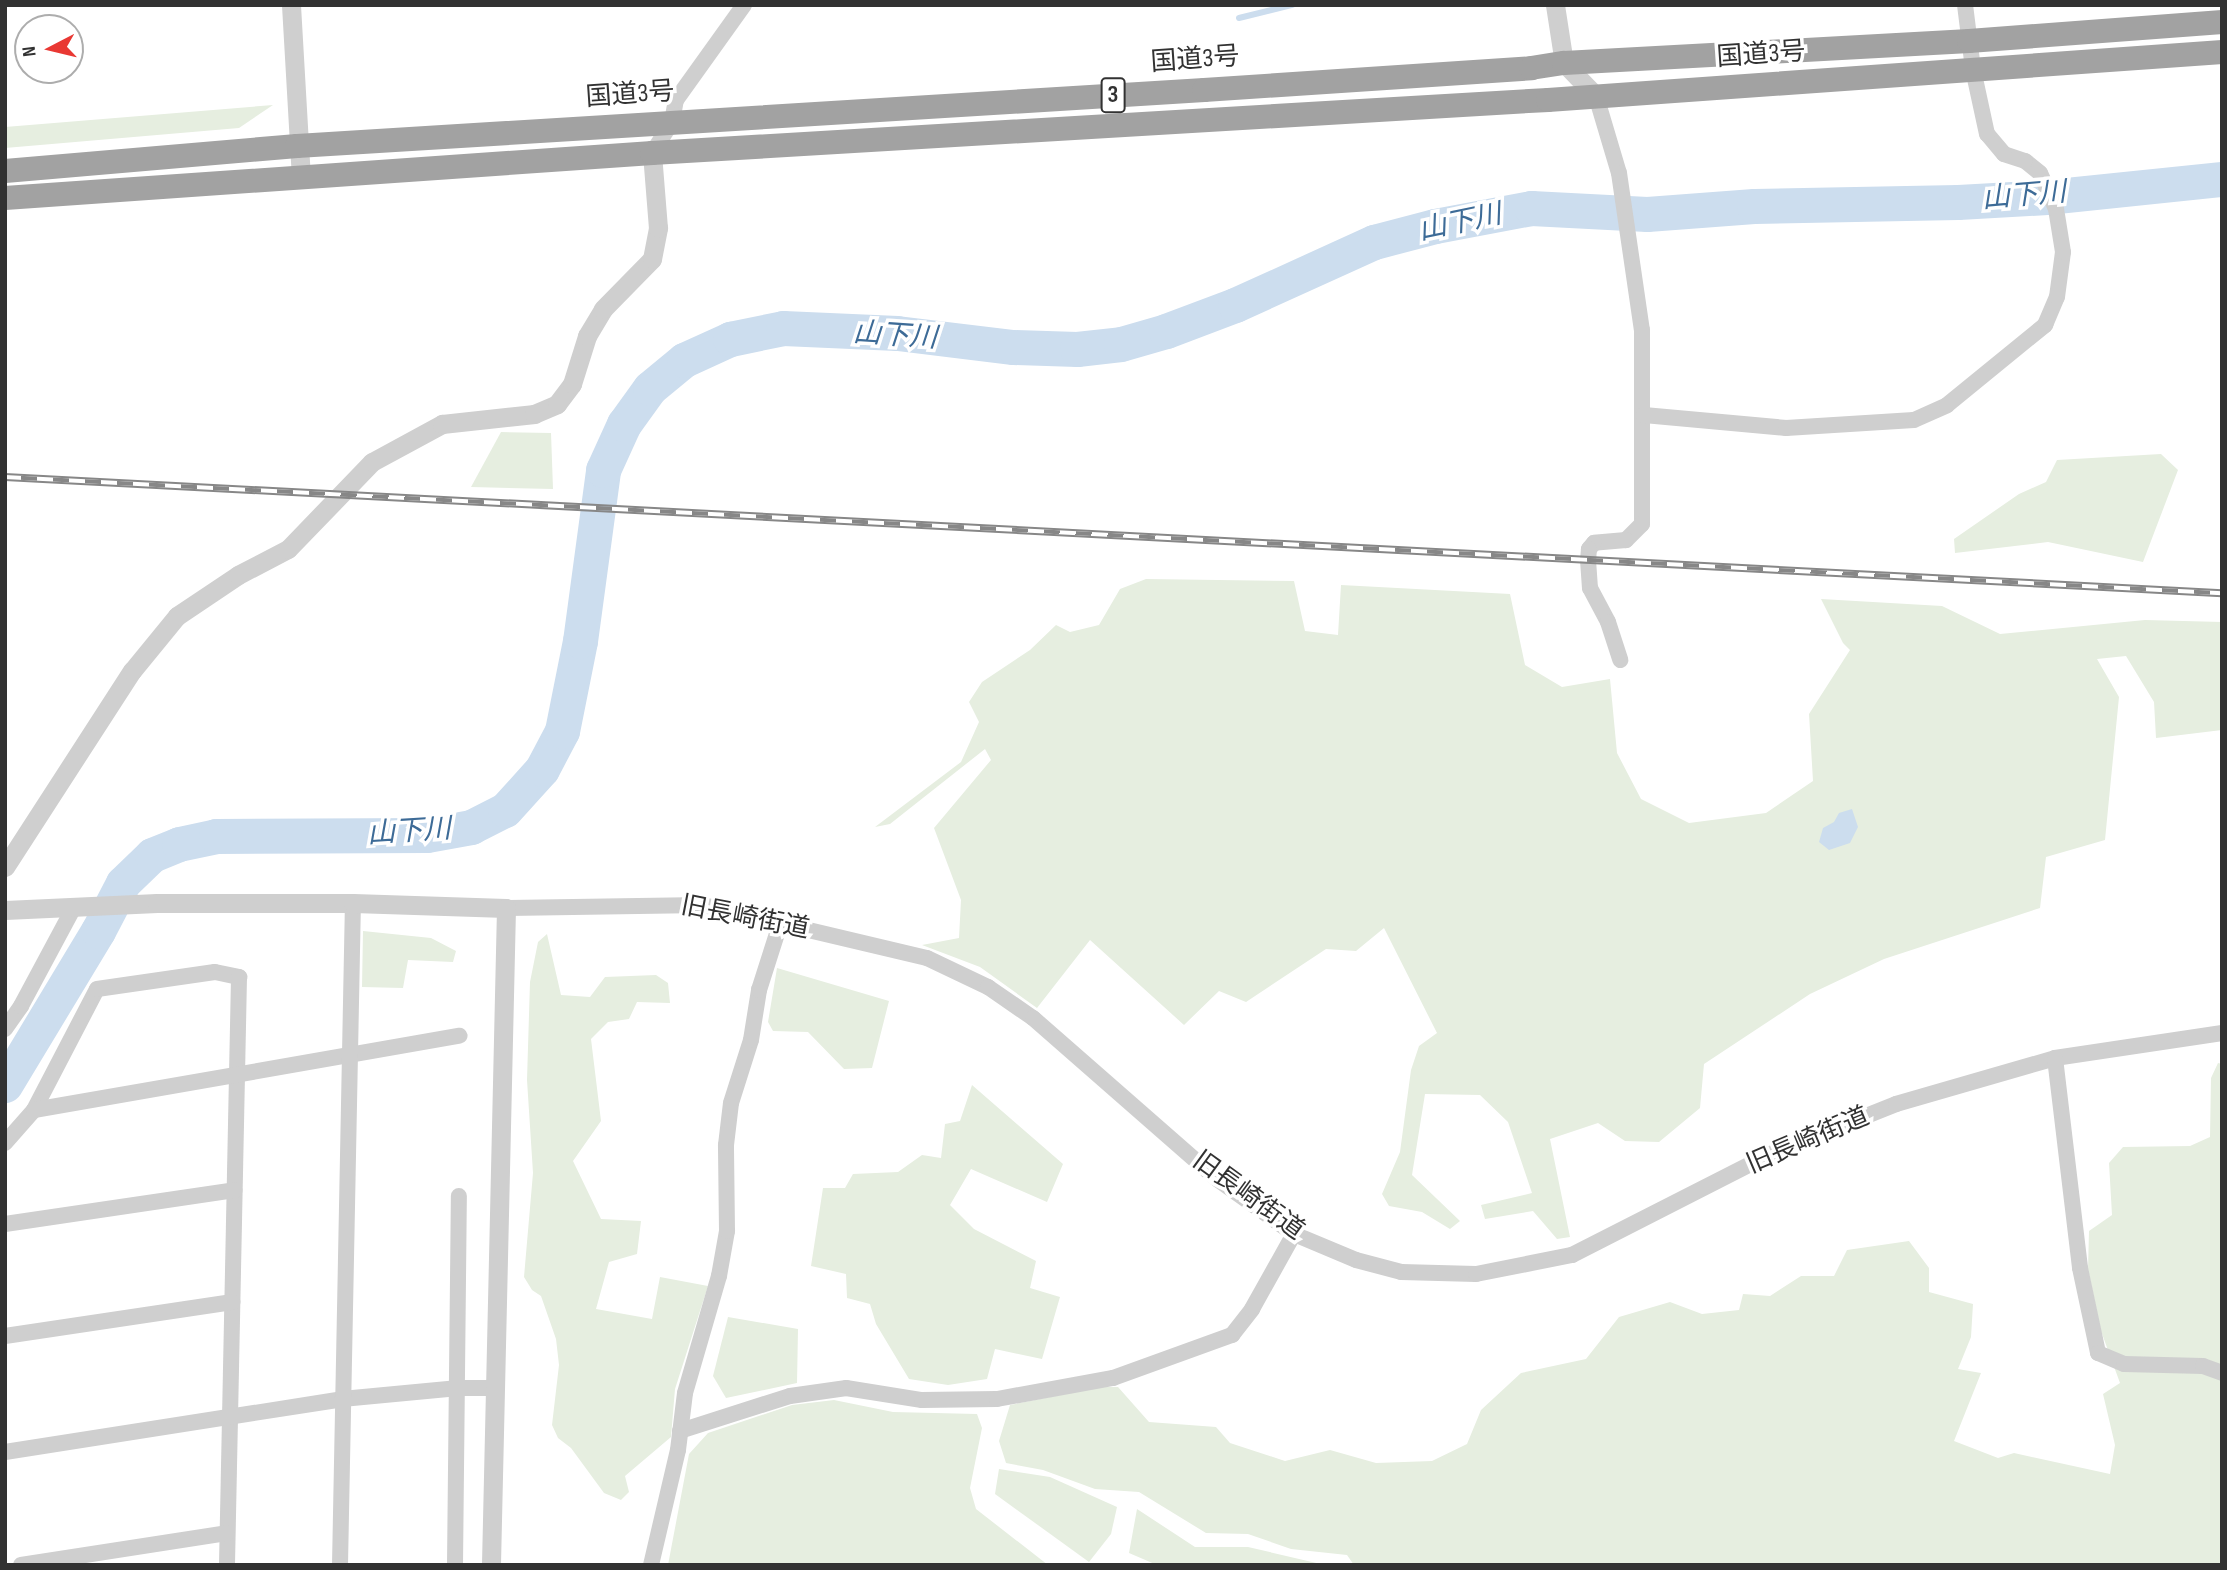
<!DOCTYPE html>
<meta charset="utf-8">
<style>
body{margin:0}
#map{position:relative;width:2227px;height:1570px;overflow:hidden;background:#fff;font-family:"Sofia Sans Condensed","Noto Sans JP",sans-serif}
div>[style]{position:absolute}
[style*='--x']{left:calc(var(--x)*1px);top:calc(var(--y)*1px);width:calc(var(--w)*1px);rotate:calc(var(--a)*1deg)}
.green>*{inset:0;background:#e6eee0}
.water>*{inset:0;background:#cde}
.stream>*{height:6px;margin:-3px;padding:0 3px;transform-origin:3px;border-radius:3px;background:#cde}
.river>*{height:35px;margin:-17.5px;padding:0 17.5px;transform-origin:17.5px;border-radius:17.5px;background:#cde}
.minor>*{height:16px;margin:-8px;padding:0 8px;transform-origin:8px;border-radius:8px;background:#cfcfcf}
.tertiary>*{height:19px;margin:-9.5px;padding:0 9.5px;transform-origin:9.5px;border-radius:9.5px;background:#cfcfcf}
.trunk>*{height:24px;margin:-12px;padding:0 12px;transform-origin:12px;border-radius:12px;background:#a2a2a2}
.rail>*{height:8px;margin-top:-4px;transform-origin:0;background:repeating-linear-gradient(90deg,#fff 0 16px,#878787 0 32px);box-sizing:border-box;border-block:2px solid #878787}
span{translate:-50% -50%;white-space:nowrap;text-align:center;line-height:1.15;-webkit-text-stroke:7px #fff;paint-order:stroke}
.shield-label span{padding:2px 5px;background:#fff;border:2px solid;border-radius:5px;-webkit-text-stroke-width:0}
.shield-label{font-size:24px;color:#323232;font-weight:700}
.street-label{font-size:26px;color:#323232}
.water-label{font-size:28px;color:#3d6b97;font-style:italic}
.frame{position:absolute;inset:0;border:7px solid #323232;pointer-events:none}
.north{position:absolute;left:14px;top:14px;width:70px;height:70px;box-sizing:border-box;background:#fff;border:2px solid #adadad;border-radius:50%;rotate:263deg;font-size:19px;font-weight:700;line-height:28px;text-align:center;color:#323232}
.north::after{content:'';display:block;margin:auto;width:24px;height:32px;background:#e93833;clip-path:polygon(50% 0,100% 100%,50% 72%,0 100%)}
</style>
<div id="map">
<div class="green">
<div style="clip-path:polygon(273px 105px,239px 128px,5px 148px,5px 127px)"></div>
<div style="clip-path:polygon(501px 432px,551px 433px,553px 489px,471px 487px)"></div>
<div style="clip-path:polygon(2161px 454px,2178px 470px,2143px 562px,2048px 542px,1955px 553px,1954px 539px,2019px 494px,2046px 482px,2057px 460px)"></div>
<div style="clip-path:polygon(1146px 579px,1294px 581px,1305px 631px,1338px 635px,1341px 585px,1510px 594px,1525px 665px,1562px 687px,1610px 679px,1617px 753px,1641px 799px,1689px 823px,1766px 813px,1813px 781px,1809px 714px,1850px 650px,1843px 643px,1821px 599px,1942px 606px,2000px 634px,2145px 620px,2222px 622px,2222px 730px,2156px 738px,2154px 702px,2126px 656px,2097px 659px,2119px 697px,2105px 840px,2046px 857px,2040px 908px,1884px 959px,1810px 994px,1704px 1064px,1700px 1108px,1659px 1142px,1625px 1141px,1598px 1123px,1550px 1139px,1570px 1237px,1557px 1239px,1533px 1211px,1485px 1219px,1481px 1205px,1532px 1193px,1508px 1122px,1480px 1095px,1425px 1094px,1412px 1175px,1460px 1221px,1450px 1229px,1422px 1212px,1389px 1206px,1382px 1194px,1400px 1152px,1411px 1070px,1419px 1046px,1437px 1033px,1384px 928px,1356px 951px,1326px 949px,1246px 1002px,1219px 991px,1184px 1025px,1090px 940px,1037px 1008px,980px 967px,922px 945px,959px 938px,961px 900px,934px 828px,991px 760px,985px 749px,890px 824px,875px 827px,961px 762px,979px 722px,969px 702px,982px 682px,1030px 650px,1056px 625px,1070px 632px,1099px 625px,1120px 589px)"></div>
<div style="clip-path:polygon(363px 931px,431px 938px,456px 951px,453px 962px,408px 960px,403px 988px,362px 987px)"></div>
<div style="clip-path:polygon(547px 934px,561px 995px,590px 997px,605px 977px,656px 975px,668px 983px,670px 1003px,637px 1002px,629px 1019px,608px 1022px,591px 1039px,601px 1121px,573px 1161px,601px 1219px,641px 1221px,637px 1254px,609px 1262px,596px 1309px,652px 1319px,660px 1277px,708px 1286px,675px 1389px,671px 1437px,625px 1476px,629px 1492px,621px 1500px,604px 1493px,571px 1448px,558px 1438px,552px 1425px,559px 1365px,556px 1339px,541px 1296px,532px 1290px,524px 1277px,533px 1173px,527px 1080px,530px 982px,538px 942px)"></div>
<div style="clip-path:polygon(777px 968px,889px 1001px,872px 1068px,844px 1069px,808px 1032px,773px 1031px,768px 1022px)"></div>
<div style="clip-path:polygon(2218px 1063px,2222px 1064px,2222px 1565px,1354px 1565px,1347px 1555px,1291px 1549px,1248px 1534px,1206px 1533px,1139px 1492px,1095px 1489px,1043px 1470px,1006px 1463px,999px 1441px,1010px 1405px,1101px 1387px,1118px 1387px,1149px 1422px,1216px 1427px,1230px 1443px,1285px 1461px,1330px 1450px,1376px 1463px,1432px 1461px,1467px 1444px,1481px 1410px,1521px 1373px,1586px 1359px,1619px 1317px,1670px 1302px,1702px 1314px,1739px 1310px,1743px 1294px,1770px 1296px,1801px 1276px,1834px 1276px,1847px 1250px,1909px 1241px,1929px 1268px,1929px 1292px,1973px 1304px,1971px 1337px,1958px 1369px,1981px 1373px,1954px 1441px,1998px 1458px,2014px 1453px,2110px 1474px,2115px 1445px,2103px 1394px,2120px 1383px,2101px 1331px,2088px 1269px,2089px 1231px,2112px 1215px,2109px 1163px,2123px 1147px,2190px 1146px,2210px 1137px,2211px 1078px)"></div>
<div style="clip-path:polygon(972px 1085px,1063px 1164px,1047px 1202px,971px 1169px,950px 1205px,974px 1229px,1036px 1261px,1030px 1288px,1060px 1297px,1042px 1359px,995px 1349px,987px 1379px,948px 1385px,909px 1379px,876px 1324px,870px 1304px,847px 1298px,846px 1274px,811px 1266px,823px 1188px,845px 1188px,853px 1174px,898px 1172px,922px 1155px,941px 1158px,945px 1124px,960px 1121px)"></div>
<div style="clip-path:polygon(728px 1317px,798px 1329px,797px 1383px,726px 1398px,713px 1376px)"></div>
<div style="clip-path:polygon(834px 1400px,893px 1412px,977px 1414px,982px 1428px,970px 1488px,976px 1509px,1048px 1565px,668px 1565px,689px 1454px,708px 1433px,792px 1405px)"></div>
<div style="clip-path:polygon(999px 1469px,1050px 1477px,1117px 1507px,1111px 1534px,1089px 1562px,995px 1494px)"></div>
<div style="clip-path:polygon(1137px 1509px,1195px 1547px,1248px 1547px,1325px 1565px,1157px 1565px,1129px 1553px)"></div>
</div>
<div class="water">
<div style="clip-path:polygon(1852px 809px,1858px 827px,1850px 843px,1829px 850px,1819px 842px,1823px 828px,1834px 822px,1839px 813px)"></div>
</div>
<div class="stream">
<div style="--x:1239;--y:18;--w:55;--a:-13.8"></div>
</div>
<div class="river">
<div style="--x:5;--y:1085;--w:180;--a:-58.9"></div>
<div style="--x:98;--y:931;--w:54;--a:-62.5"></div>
<div style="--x:123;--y:883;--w:40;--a:-44"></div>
<div style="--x:152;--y:855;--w:29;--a:-22"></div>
<div style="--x:179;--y:844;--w:38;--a:-12"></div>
<div style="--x:216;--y:836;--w:211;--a:-0.3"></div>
<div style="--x:427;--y:835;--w:45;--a:-10.3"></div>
<div style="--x:471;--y:827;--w:38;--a:-27"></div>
<div style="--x:505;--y:810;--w:55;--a:-47.9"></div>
<div style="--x:542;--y:769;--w:43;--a:-62.2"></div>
<div style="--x:562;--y:731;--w:92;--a:-78.7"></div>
<div style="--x:580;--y:641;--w:173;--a:-82.3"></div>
<div style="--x:603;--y:470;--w:51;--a:-65.5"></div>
<div style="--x:624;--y:424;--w:44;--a:-54.2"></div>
<div style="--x:650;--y:388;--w:44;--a:-39.5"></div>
<div style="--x:684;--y:360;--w:51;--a:-24.5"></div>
<div style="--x:730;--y:339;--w:54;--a:-11.7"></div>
<div style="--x:783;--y:328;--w:114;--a:2.5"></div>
<div style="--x:897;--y:333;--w:117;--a:6.9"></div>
<div style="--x:1013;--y:347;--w:64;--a:1.8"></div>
<div style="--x:1077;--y:349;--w:44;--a:-6.5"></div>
<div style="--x:1121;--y:344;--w:47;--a:-16.1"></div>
<div style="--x:1166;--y:331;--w:74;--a:-20.6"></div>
<div style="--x:1235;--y:305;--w:153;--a:-24.4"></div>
<div style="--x:1374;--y:242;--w:63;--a:-14.7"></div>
<div style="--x:1435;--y:226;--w:98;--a:-10.6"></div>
<div style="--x:1531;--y:208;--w:116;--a:3"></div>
<div style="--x:1647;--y:214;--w:107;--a:-4.3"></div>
<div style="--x:1754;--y:206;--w:204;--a:-1.1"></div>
<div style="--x:1958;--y:202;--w:89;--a:-3.2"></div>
<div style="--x:2047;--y:197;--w:176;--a:-5.9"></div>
</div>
<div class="minor">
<div style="--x:1596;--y:96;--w:80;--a:73.4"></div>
<div style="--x:1619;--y:173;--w:159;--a:81.7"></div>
<div style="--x:1642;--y:330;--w:194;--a:90"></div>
<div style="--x:1642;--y:524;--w:23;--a:135"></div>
<div style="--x:1626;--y:540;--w:32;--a:175"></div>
<div style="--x:1594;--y:543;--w:8;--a:130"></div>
<div style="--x:1589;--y:549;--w:11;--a:95"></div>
<div style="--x:1588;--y:560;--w:28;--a:86"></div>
<div style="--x:1590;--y:588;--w:38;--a:62"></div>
<div style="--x:1608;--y:622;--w:40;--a:72"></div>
<div style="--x:652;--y:153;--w:37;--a:-57"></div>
<div style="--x:672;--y:122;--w:22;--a:-80"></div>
<div style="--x:676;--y:100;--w:117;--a:-54.4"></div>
<div style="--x:1644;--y:415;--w:143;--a:5.2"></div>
<div style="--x:1786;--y:428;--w:128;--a:-3.6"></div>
<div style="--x:1914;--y:420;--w:36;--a:-24"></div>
<div style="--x:1947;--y:405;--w:127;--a:-39.2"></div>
<div style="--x:2045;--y:325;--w:30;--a:-67"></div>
<div style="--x:2057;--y:297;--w:45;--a:-82.4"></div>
<div style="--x:2063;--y:252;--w:44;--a:-99.2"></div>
<div style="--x:2056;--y:209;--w:39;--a:-114"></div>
<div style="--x:2040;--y:173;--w:19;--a:-141"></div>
<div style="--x:2025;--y:161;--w:22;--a:-162"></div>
<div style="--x:2004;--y:154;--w:26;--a:-130"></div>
<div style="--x:1987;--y:134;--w:66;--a:-102.2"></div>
<div style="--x:1973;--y:69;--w:64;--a:-97.1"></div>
<div style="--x:506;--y:908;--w:197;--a:-0.9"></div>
<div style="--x:703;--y:905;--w:230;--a:13.3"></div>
<div style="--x:927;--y:958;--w:68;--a:25.4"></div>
<div style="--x:988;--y:987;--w:55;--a:34.6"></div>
<div style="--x:1033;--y:1018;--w:244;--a:41.2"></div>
<div style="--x:1217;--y:1179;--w:95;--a:35.5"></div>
<div style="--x:1294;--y:1234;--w:67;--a:22.8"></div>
<div style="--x:1356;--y:1260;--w:47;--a:14.9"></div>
<div style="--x:1401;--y:1272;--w:75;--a:1.5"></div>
<div style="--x:1476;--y:1274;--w:98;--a:-11.2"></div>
<div style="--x:1572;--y:1255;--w:220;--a:-27"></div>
<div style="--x:1768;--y:1155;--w:138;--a:-21.7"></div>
<div style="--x:1896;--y:1104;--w:166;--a:-16.1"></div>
<div style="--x:2055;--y:1058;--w:169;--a:-8.5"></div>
<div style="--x:5;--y:1029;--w:28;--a:-55"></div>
<div style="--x:21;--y:1006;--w:112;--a:-61.8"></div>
<div style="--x:2055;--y:1058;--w:211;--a:83.2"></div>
<div style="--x:2080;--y:1268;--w:87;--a:78"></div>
<div style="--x:2098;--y:1353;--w:28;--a:23"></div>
<div style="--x:2124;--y:1364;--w:79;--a:1.5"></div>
<div style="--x:2203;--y:1366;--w:20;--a:20"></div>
<div style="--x:34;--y:1110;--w:136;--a:-62.5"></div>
<div style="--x:97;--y:989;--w:119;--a:-8.2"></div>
<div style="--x:215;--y:972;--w:25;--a:12"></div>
<div style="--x:239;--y:977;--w:588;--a:91.17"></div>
<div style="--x:5;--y:1143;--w:44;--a:-48.7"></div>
<div style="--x:34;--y:1110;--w:432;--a:-9.9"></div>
<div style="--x:5;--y:1224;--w:232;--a:-8.4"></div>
<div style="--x:5;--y:1336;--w:230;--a:-8.5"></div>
<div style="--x:680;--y:1431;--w:115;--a:-17.7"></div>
<div style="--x:790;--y:1396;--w:57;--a:-8.1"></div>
<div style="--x:846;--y:1388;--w:77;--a:9"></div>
<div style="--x:922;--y:1400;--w:75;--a:-0.8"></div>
<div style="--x:997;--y:1399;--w:118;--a:-10.3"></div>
<div style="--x:1113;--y:1378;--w:127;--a:-19.9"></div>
<div style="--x:1232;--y:1335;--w:33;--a:-52"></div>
<div style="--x:1252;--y:1309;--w:86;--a:-60.8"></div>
<div style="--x:5;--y:1452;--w:341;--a:-8.9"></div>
<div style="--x:342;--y:1399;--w:117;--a:-5.4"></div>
<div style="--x:458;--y:1388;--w:35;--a:0"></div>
<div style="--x:21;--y:1565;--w:208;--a:-8.8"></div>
<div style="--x:340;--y:1565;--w:662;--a:-88.88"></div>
<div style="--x:455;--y:1565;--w:369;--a:-89.4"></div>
<div style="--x:651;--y:1565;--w:118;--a:-76.8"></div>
<div style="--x:678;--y:1450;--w:57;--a:-83"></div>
<div style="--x:685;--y:1393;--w:122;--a:-73.8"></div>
<div style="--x:719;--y:1276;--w:46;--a:-79.9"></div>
<div style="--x:727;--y:1231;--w:86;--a:-90.7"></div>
<div style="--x:726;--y:1145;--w:42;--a:-83.2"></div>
<div style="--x:731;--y:1103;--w:66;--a:-72.4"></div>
<div style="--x:751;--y:1040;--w:51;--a:-80.9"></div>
<div style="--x:759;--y:990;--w:69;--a:-72.3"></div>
</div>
<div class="tertiary">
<div style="--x:291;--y:5;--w:174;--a:86.7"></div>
<div style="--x:1555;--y:5;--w:59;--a:81.2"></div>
<div style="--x:1564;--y:63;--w:46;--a:45.9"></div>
<div style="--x:5;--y:867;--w:234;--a:-57.1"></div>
<div style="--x:132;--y:671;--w:71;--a:-50.7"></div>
<div style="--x:177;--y:616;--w:73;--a:-33.9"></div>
<div style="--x:238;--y:575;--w:56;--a:-27.5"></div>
<div style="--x:288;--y:549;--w:121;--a:-46"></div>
<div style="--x:372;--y:462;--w:80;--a:-28.5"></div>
<div style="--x:442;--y:424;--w:93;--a:-6.2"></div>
<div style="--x:534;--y:414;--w:25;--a:-23"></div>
<div style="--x:557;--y:404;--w:25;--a:-53"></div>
<div style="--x:572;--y:384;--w:50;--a:-72.6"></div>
<div style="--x:587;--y:336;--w:31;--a:-59"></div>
<div style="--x:603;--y:309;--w:70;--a:-45.6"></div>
<div style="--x:652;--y:259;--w:32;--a:-79"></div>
<div style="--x:658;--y:228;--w:75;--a:-94.6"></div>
<div style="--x:5;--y:910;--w:152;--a:-2.6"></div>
<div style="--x:157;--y:903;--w:196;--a:0"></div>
<div style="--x:353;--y:903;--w:153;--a:1.9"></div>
<div style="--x:506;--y:908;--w:657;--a:91.31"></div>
</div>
<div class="trunk">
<div style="--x:5;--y:171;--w:293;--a:-4.9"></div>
<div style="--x:297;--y:146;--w:909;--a:-3.53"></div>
<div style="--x:1204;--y:90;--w:328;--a:-3.8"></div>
<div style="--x:1531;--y:68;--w:33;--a:-9"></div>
<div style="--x:1564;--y:63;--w:406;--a:-3.1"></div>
<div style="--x:1969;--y:41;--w:254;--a:-4.3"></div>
<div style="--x:5;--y:198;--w:649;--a:-3.98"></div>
<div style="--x:652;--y:153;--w:898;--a:-3.39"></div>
<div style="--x:1548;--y:100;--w:676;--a:-4.07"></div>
</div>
<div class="rail">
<div style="--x:5;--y:477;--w:2220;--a:3"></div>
</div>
<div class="shield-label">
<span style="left:1113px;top:95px">3</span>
</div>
<div class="street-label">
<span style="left:1761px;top:55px;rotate:-4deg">国道3号</span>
<span style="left:1195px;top:60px;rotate:-4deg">国道3号</span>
<span style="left:630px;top:95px;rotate:-4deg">国道3号</span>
<span style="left:745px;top:918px;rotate:11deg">旧長崎街道</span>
<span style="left:1808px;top:1141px;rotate:-23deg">旧長崎街道</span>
<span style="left:1248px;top:1196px;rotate:36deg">旧長崎街道</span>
</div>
<div class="water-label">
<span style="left:2024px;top:196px;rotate:-5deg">山下川</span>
<span style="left:1460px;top:223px;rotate:-12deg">山下川</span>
<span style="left:895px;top:336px;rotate:4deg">山下川</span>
<span style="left:409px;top:832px;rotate:-4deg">山下川</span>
</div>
<div class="frame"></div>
<div class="north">N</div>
</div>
